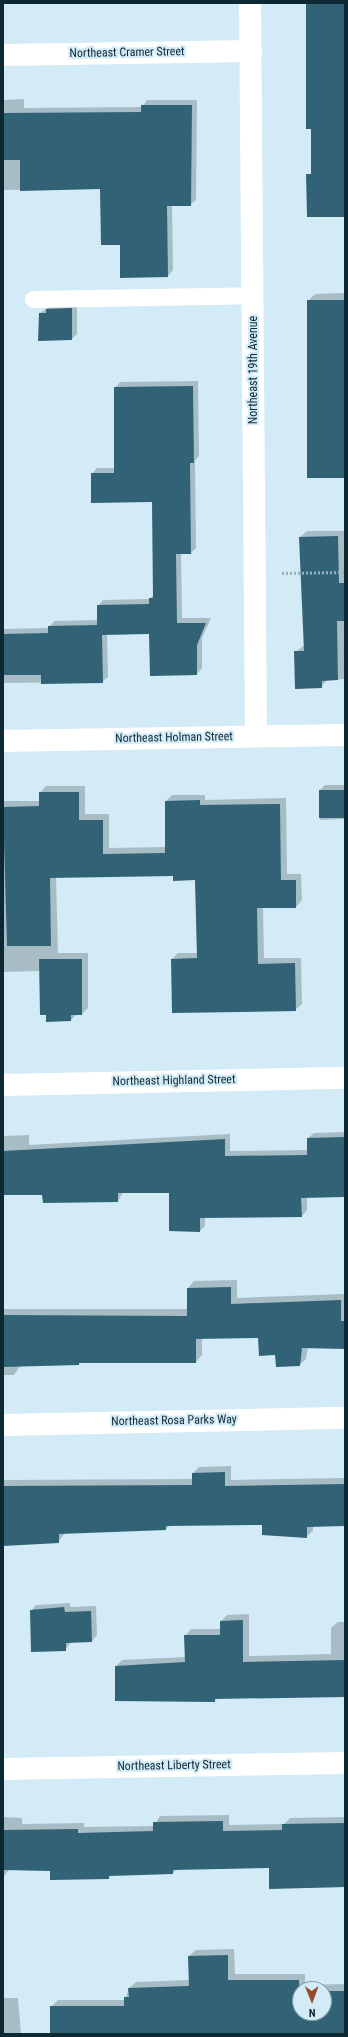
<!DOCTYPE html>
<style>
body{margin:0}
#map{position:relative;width:348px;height:2037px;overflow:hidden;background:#d2ebf7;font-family:"Roboto Condensed",sans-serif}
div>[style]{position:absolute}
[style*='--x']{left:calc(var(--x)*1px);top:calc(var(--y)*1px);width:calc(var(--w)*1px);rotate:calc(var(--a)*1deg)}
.shadow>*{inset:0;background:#0003}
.building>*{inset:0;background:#316276;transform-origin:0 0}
.path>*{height:2.5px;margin-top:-1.25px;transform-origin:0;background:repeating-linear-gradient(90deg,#97b1bc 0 2px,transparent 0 4px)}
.service>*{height:17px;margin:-8.5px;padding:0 8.5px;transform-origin:8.5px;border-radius:8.5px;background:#fff}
.minor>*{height:22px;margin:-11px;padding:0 11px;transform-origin:11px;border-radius:11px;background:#fff}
span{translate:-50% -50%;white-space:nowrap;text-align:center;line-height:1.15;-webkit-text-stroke:4px #d2ebf7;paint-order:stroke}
.street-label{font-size:12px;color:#0d2934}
.frame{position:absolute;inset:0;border:4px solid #0d2934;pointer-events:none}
.north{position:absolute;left:292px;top:1981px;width:40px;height:40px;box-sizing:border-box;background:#d2ebf7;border:1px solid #839da9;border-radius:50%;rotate:179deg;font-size:11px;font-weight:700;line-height:16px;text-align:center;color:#0d2934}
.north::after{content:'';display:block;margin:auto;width:14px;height:18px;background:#944d28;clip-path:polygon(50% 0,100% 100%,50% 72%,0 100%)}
</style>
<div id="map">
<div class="shadow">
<div style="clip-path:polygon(24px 99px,24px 108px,142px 107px,147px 100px,197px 100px,196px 200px,190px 205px,172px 205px,173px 270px,168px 276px,121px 244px,101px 188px,3px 190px,3px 100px)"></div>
<div style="clip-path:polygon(345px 293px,345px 476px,308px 301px,315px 294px)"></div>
<div style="clip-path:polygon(77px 303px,77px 334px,72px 339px,40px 313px,53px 304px)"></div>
<div style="clip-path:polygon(198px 381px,199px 456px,195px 461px,196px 548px,191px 553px,181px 553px,182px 618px,211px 618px,202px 638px,202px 668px,197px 674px,150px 633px,107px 633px,108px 677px,102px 682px,3px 683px,3px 629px,49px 628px,54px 621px,98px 620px,98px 606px,103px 600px,150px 599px,154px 594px,153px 501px,92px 474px,97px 468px,115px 468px,115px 388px,120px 382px)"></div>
<div style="clip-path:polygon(307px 531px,345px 531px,345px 679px,327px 680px,321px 687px,295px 652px,305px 645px,300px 537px)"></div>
<div style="clip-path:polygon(325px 785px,345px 785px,345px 819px,320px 820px,320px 790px)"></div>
<div style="clip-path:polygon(46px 786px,85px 786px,85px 814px,109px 814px,109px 848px,166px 847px,166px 801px,172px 795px,205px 795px,205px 800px,286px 798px,287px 874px,301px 874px,302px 900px,296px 907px,263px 907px,264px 958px,301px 958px,302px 1004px,295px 1010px,172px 959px,178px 953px,198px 953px,196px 879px,174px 875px,56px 877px,58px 953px,88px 953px,88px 1008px,82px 1014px,77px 1014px,71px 1020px,40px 971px,3px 972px,3px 801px,40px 801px,40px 793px)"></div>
<div style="clip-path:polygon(345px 1132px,345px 1196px,307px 1197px,307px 1210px,302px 1216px,205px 1217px,205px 1226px,200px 1231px,170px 1192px,123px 1192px,118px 1201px,44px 1202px,43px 1194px,3px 1194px,3px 1136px,29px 1135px,29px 1145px,230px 1134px,230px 1151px,308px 1150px,308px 1138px,314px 1133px)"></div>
<div style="clip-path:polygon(237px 1280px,237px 1298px,345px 1294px,345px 1348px,308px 1347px,306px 1359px,299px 1365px,276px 1354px,259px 1337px,202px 1338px,202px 1355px,196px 1362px,81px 1362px,79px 1364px,21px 1365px,14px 1375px,3px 1375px,3px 1309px,188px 1309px,188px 1288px,194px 1281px)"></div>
<div style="clip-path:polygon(231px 1466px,231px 1480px,345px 1478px,345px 1525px,313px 1526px,313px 1531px,306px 1537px,263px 1524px,170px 1525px,166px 1529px,65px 1533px,58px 1542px,3px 1545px,3px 1480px,193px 1479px,193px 1473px,199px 1467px)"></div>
<div style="clip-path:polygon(70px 1603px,70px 1607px,96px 1606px,97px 1635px,92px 1641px,71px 1642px,65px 1650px,31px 1611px,36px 1605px)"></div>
<div style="clip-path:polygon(249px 1614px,249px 1656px,331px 1654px,331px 1628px,338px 1622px,345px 1622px,345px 1695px,218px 1698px,214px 1701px,116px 1666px,122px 1660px,185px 1657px,185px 1636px,191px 1629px,221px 1629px,221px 1621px,227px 1615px)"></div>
<div style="clip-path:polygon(229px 1815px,229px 1825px,284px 1824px,290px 1818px,345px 1817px,345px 1887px,270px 1888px,270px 1867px,178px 1868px,173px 1873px,112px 1874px,109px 1878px,51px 1870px,10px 1869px,3px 1877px,3px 1817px,22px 1818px,22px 1824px,84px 1823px,84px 1827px,154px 1826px,160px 1816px)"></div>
<div style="clip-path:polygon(evenodd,234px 1949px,235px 1974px,305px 1974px,305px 1985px,345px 1984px,345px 2034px,51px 2034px,51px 2007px,58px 2000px,125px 2000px,129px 1988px,136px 1982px,190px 1980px,189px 1956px,196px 1950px,234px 1949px,300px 1989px,324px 1989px,324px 2013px,300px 2013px,300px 1989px)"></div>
<div style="clip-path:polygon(3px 1982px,3px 1998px,18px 1998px,21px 2034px,3px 2034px)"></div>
</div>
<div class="building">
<div style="clip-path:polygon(306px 3px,345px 3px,345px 217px,307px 217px,306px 174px,311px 174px,311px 129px,306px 129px)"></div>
<div style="clip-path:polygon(141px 105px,192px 105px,191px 206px,167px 206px,168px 277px,120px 278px,120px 245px,101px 245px,100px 189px,20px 191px,20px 160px,3px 160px,3px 113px,141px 112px)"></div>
<div style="left:307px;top:300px;width:38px;height:178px"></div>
<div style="clip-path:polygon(72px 308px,72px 340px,38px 341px,39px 313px,46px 313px,46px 309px)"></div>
<div style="clip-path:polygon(193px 386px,194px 463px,190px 463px,191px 554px,176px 554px,177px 623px,206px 623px,197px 645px,197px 675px,150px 676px,149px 634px,102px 635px,103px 683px,41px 684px,41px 675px,3px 675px,3px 634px,48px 633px,48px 626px,97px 625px,97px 605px,149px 604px,149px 598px,153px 598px,152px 502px,91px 503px,91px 473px,114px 473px,114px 387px)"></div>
<div style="clip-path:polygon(338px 536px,339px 583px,345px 583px,345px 621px,337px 621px,338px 680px,322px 681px,322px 688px,295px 689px,294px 651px,304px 651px,299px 537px)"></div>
<div style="left:319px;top:790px;width:26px;height:28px"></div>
<div style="clip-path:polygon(39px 792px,79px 792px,79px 820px,103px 820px,103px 854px,165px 853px,165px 801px,200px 800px,200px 805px,280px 804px,281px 880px,296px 880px,296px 908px,257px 908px,258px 964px,295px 963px,296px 1011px,172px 1013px,171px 959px,197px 958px,195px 880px,173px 881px,173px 876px,50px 878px,51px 946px,7px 946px,3px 807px,39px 806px)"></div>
<div style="clip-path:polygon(39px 959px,82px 959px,82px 1015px,71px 1015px,71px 1021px,46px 1022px,46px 1015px,40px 1015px)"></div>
<div style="clip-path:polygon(344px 1137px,345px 1197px,301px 1198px,302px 1217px,200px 1218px,200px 1232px,169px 1231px,169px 1193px,118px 1193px,118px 1202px,43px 1203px,42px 1195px,3px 1195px,3px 1151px,225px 1139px,225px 1156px,307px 1155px,307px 1138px)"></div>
<div style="clip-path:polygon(231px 1287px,231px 1304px,341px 1300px,341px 1321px,345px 1321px,345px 1349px,302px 1348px,300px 1366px,276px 1367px,275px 1355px,259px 1356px,258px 1338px,196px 1339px,196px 1363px,79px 1363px,79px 1365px,3px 1367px,3px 1315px,187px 1316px,187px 1288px)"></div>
<div style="clip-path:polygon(225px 1472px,225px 1486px,345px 1484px,345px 1526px,307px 1527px,307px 1538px,262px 1535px,262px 1525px,166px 1526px,166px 1530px,59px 1534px,59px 1543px,3px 1546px,3px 1486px,192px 1485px,192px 1473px)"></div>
<div style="clip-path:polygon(64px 1607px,65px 1612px,91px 1611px,92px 1642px,66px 1643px,66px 1651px,31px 1652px,30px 1610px)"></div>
<div style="clip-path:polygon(243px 1620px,243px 1662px,345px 1660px,345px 1697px,215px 1699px,215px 1702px,115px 1701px,115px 1666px,185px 1662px,184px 1635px,220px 1635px,220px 1621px)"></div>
<div style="clip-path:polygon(223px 1821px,223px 1831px,282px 1830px,282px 1824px,345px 1823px,345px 1887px,269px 1889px,269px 1868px,173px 1870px,173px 1874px,109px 1876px,109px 1879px,50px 1880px,50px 1871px,3px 1870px,3px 1830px,78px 1829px,78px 1833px,153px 1831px,153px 1822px)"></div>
<div style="clip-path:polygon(228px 1955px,228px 1980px,299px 1980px,300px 2013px,324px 2013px,324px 1991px,345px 1991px,345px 2034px,50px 2034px,50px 2006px,124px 2006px,124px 1997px,129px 1997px,128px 1988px,189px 1986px,188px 1956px)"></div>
</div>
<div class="path">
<div style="--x:282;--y:573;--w:63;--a:-0.9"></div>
</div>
<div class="service">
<div style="--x:33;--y:299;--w:220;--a:-1"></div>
</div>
<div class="minor">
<div style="--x:250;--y:3;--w:733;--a:89.53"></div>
<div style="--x:3;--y:55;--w:248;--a:-0.9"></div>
<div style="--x:3;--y:741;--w:342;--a:-1"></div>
<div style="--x:3;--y:1085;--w:342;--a:-1.2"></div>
<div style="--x:3;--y:1425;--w:342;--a:-1.2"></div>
<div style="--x:3;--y:1769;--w:342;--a:-1"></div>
</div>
<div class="street-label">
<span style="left:127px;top:53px;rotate:-1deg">Northeast Cramer Street</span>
<span style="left:254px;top:370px;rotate:-90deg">Northeast 19th Avenue</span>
<span style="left:174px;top:738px;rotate:-1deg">Northeast Holman Street</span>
<span style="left:174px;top:1081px;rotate:-1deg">Northeast Highland Street</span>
<span style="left:174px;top:1421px;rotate:-1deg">Northeast Rosa Parks Way</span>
<span style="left:174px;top:1766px;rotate:-1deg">Northeast Liberty Street</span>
</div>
<div class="frame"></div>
<div class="north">N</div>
</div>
